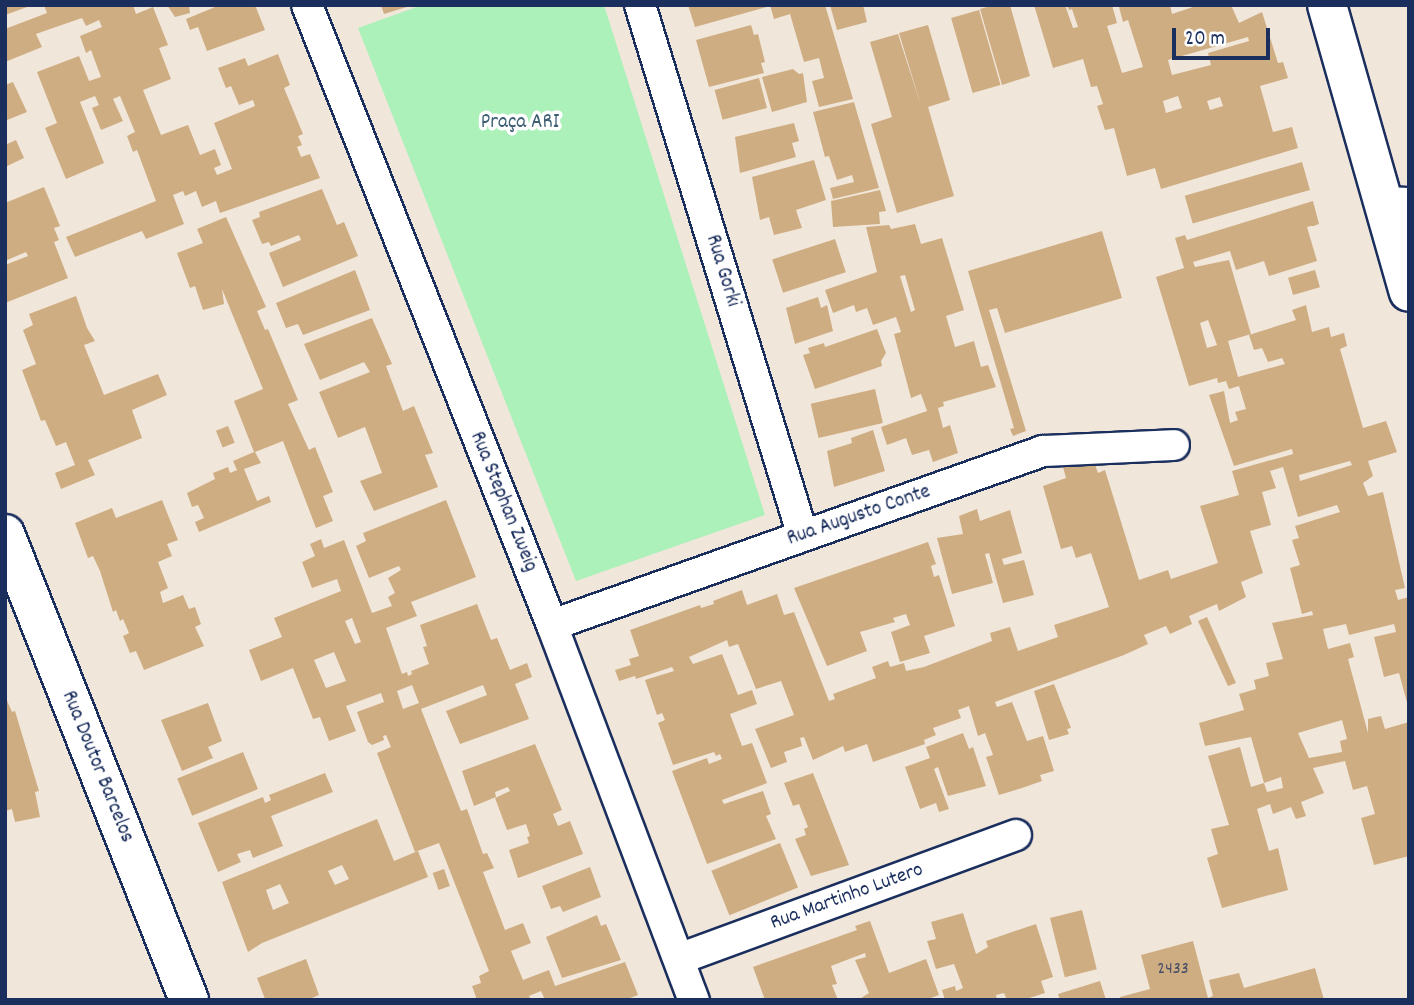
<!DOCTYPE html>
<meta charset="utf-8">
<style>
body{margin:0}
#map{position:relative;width:1414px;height:1005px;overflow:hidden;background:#f1e6da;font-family:Dekko,sans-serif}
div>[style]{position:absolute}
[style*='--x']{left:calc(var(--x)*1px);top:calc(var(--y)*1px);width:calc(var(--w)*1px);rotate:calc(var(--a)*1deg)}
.green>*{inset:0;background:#acf0ba}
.building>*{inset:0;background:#cfad82;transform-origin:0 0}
.roads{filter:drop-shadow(2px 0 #1b2f5e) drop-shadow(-2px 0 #1b2f5e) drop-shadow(0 2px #1b2f5e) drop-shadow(0 -2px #1b2f5e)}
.street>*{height:30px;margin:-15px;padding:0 15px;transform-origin:15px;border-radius:15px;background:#fff}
.secondary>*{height:38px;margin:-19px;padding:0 19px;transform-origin:19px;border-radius:19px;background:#fff}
span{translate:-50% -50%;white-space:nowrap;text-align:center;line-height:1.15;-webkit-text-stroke:7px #fff;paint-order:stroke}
.number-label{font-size:18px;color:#484e67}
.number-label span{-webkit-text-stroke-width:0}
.park-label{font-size:21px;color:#3f5f75}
.street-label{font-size:21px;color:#1b2f5e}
.frame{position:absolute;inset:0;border:7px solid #1b2f5e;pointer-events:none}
.scale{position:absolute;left:1172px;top:28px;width:98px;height:32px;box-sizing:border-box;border:4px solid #1b2f5e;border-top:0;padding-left:9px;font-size:21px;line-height:24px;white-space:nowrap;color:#1b2f5e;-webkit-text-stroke:5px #fff;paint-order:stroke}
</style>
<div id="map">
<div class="green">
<div style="clip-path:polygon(422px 5px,604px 5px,765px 515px,576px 581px,358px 28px)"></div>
</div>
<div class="building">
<div style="clip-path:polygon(5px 5px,30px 5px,30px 6px,5px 15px)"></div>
<div style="clip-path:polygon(44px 5px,133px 5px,136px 14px,153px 7px,168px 45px,159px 48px,171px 79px,143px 90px,161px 135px,188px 125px,200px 155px,215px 149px,221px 165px,214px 168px,217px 175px,232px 169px,214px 123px,255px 106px,253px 100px,239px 105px,231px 86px,226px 88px,218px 68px,245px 58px,248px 66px,278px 54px,290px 85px,284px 88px,303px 134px,298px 136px,302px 145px,297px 147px,301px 157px,310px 154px,320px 178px,220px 213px,216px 201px,202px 207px,196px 191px,185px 196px,183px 191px,173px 195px,184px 224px,146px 239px,142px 231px,75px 257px,66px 237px,156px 201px,137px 150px,133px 152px,127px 136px,135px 132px,120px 96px,113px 99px,123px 121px,101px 130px,92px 108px,99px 105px,95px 96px,80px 102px,104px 163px,66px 179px,45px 128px,57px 123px,37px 72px,79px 56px,89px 81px,101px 77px,91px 50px,86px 53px,80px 36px,102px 27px,99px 20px,86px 26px,82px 18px,53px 28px,36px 34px,42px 47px,5px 62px,5px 29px,47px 13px)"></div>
<div style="clip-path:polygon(167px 5px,189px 5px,190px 13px,175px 17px)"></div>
<div style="clip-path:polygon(220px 5px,255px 5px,265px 30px,207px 51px,198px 27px,190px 30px,186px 19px)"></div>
<div style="clip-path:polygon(381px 5px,410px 5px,410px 6px,384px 14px)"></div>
<div style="clip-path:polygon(688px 5px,770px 5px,770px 6px,695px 27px)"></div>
<div style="clip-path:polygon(770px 5px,825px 5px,853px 99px,819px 107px,812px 81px,824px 78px,819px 58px,804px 62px,790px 14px,774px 19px)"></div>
<div style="clip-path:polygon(830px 5px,863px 5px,867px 22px,837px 30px)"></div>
<div style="clip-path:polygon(994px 5px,1010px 5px,1030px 76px,1002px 85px,980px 9px)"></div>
<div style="clip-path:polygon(evenodd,1034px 5px,1065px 5px,1073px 28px,1078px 27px,1072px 9px,1069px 10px,1067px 5px,1112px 5px,1117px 23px,1107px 26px,1122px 73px,1143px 67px,1128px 20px,1123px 22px,1119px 7px,1170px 5px,1172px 14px,1199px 5px,1231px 5px,1239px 23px,1262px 12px,1278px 63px,1283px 62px,1288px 78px,1260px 86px,1273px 132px,1292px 127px,1298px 148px,1161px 189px,1155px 168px,1127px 176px,1114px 128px,1105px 130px,1097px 106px,1103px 104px,1097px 86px,1091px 87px,1083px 59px,1053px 68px,1034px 5px,1248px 37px,1249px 41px,1208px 53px,1211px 65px,1172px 75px,1168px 60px,1248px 37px,1034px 5px,1178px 96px,1182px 108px,1166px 113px,1163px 101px,1178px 96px,1034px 5px,1220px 97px,1223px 106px,1210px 110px,1207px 101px,1220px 97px)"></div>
<div style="left:979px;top:10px;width:78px;height:29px;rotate:74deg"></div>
<div style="clip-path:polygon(751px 25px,754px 35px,758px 34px,765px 62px,761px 63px,764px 73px,709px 87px,696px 40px)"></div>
<div style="clip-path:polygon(928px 25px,950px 100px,928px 107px,954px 196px,897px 213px,871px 124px,892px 117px,870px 42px,898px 34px,922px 109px,899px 33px)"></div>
<div style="clip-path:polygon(793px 69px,799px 74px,803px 73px,807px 102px,772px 112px,762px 77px)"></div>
<div style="left:759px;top:78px;width:31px;height:46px;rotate:75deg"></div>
<div style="clip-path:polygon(13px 82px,27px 112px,7px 120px,5px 125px,5px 85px)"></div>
<div style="clip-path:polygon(854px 102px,879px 188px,833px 199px,830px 188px,854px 182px,852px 175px,837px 180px,829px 156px,825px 157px,813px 112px)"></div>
<div style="clip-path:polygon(794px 123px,799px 141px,792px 143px,796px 157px,740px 173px,735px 137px)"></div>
<div style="clip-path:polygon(16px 140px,24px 158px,5px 167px,5px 145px)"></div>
<div style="clip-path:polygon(814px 160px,826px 200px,796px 210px,802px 228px,774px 235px,769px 217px,760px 220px,752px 177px)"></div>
<div style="left:1302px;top:162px;width:29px;height:122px;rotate:74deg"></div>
<div style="clip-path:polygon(44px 187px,60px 226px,54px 228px,59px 240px,54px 242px,68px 278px,5px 303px,5px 265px,28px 256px,26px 252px,5px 261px,5px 203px)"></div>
<div style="clip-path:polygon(322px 189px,337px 225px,344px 222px,358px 256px,283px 287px,269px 253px,301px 240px,299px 235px,271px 246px,269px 242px,262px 244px,252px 220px,260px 217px,259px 212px)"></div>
<div style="clip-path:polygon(880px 190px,886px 211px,879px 212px,880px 224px,833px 227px,831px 201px)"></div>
<div style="clip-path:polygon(evenodd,1313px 201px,1319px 224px,1307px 227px,1317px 261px,1269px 276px,1264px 261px,1236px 270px,1230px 251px,1193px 262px,1195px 267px,1229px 260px,1251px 334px,1228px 341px,1238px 377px,1285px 364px,1282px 358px,1268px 362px,1262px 348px,1254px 350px,1249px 335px,1296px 320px,1292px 310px,1306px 305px,1312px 332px,1329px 327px,1331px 337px,1344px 333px,1347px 346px,1340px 349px,1363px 428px,1386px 421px,1397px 452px,1368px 461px,1373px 476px,1363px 483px,1368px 496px,1383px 492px,1405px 588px,1395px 590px,1398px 600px,1409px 597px,1409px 710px,1399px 673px,1384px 677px,1374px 637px,1396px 632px,1394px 624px,1349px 635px,1346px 624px,1323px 629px,1328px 649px,1350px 643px,1354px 657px,1348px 659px,1368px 733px,1368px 719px,1381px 716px,1385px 729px,1409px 722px,1409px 856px,1374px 865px,1361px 818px,1375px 814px,1367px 786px,1353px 790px,1345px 761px,1313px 768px,1324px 793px,1301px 802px,1306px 816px,1296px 819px,1291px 807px,1273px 814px,1270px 804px,1257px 809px,1269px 851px,1278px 848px,1288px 890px,1222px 908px,1207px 858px,1218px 854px,1211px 829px,1229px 825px,1208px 756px,1240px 747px,1251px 787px,1264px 783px,1251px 737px,1205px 746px,1199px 723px,1244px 710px,1239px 694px,1256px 689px,1254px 680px,1269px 676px,1266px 663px,1283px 659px,1272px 623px,1313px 615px,1312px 611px,1302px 614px,1290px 568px,1300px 565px,1292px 540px,1299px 538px,1295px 526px,1340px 512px,1337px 505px,1298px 517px,1283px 467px,1270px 471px,1276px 488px,1262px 492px,1271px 525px,1250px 531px,1263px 573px,1241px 582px,1246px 597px,1219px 611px,1217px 604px,1189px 616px,1192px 624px,1170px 634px,1166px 626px,1144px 635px,1148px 644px,1124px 655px,995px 702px,997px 707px,1012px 702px,1027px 741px,1043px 736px,1054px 771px,1040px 775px,1042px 781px,1022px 788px,999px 795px,986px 757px,993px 755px,985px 733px,978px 736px,969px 706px,958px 710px,961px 718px,933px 728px,936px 735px,924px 740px,925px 744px,873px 762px,867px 744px,845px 752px,843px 746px,813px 760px,804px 737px,800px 738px,802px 746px,784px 752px,787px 762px,771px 768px,755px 729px,794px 715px,781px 681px,756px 689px,738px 644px,729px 647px,727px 640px,689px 657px,693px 664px,722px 654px,738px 695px,752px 690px,757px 704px,730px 714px,742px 746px,752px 743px,767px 783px,722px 800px,724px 804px,763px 791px,771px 814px,766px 816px,776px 839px,707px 864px,672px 771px,707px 758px,709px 764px,722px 759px,720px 754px,716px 756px,714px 752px,673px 765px,658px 723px,665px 720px,662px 713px,657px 715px,645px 680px,674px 671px,672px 667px,636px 679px,635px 676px,619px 681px,615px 670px,631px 665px,629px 659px,639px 656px,630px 630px,700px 605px,701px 608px,714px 604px,713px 601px,742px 590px,747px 605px,777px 594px,784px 615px,794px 612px,829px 701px,835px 699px,833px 694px,876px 678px,872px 667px,888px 661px,890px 667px,904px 663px,906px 671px,924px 667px,992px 641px,990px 633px,1010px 627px,1018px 651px,1058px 637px,1054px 625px,1109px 607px,1091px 553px,1076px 558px,1072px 546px,1061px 549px,1043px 486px,1066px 478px,1063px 467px,1092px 456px,1098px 473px,1105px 470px,1139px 580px,1168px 570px,1171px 579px,1218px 563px,1200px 506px,1239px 495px,1232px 471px,1293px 454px,1292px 449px,1234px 466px,1209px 395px,1224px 391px,1230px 423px,1238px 420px,1235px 412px,1246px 409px,1239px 386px,1229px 389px,1226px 381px,1218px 383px,1217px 378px,1189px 386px,1156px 277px,1184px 268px,1175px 238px,1185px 235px,1187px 240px,1313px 201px,1208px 320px,1217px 345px,1207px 348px,1200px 323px,1208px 320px,1313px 201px,1350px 461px,1352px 465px,1300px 481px,1299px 475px,1350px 461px,1313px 201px,1342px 720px,1347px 739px,1340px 741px,1342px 752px,1309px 758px,1298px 733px,1342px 720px,1313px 201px,1281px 777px,1283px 788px,1267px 792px,1264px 783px,1281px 777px)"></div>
<div style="clip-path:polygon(226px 217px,266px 307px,257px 311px,265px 330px,268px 329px,298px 400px,288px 404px,309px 450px,315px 447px,333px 492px,323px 496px,333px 521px,316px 528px,283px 441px,255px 452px,261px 463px,244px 469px,257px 501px,269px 496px,271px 502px,199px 532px,195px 522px,204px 518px,198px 505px,192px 507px,187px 493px,215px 479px,213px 473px,228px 467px,230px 473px,237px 470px,233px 461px,254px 452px,234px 401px,263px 389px,222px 289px,224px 304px,203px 310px,195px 286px,190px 288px,177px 253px,203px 243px,197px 229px)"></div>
<div style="clip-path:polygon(evenodd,915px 224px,921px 244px,942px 238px,964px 310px,946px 316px,955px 347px,974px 341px,981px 367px,988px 365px,996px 387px,943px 402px,944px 406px,938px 408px,943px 428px,950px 425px,958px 453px,933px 462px,929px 450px,912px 455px,906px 438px,887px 445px,881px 427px,927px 411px,921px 394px,911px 398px,894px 334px,901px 332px,896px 317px,873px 325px,867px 308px,856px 312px,854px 305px,833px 313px,825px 290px,877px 272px,866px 227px,889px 225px,891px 229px,915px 224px,905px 275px,915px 310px,911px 312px,900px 276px,905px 275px)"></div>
<div style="clip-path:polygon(1102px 231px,1122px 298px,1005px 333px,997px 308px,989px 310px,1026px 431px,1013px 436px,1010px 429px,1014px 428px,968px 271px)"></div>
<div style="left:835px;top:239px;width:35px;height:66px;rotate:72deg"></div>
<div style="clip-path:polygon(355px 270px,370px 310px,303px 335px,298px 324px,286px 328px,276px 303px)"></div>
<div style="left:1315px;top:270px;width:18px;height:28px;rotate:74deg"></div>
<div style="clip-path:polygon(76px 296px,87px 328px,95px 341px,84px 345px,104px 395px,158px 374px,167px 395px,132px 410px,142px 438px,88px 460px,95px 475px,61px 489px,55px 473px,75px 465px,66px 442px,56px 446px,45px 420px,41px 421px,22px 370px,36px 364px,23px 330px,33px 325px,29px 314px)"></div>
<div style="clip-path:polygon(818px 297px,821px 308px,827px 305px,833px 331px,795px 344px,786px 308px)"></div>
<div style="clip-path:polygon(372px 318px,392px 364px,386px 366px,403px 411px,414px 406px,433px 453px,425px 455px,438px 487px,374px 511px,360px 481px,382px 473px,365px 427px,338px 438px,319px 392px,370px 372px,364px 362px,320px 380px,304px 344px)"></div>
<div style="clip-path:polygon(877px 329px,886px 353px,881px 361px,882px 366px,815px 389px,803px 355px,810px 353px,808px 348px,824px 343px,825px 347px)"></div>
<div style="left:875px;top:389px;width:35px;height:66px;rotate:77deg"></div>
<div style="left:228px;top:426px;width:18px;height:13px;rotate:68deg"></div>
<div style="clip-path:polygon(873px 430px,885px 471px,834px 487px,827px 451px,852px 443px,851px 438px)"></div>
<div style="clip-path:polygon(162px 500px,178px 540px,167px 544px,172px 556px,158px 562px,168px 588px,160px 592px,163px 603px,183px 595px,189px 609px,195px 607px,201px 624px,195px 627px,204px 646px,144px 670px,136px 651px,130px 653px,123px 636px,129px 633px,123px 619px,120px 621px,116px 610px,113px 612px,100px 571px,93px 556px,88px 558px,75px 523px,112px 508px,116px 518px)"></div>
<div style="clip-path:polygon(evenodd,446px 500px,476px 577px,411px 602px,417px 616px,386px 628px,402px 674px,407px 672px,408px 676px,412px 674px,411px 671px,429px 664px,423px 647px,427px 646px,420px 625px,477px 604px,491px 640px,497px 638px,510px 670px,527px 663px,532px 677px,515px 684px,529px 719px,460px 744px,446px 711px,487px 695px,483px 685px,421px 709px,461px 811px,467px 809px,483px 854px,487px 853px,494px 868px,483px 872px,505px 930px,523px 923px,531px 943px,511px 951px,523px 980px,549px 970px,555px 986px,625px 962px,638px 995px,625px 1000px,545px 1000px,541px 991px,529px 996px,531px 1000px,477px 1000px,472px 986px,481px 983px,479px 976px,489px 971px,439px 843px,415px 852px,377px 753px,391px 747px,386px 735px,383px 736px,384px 740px,372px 745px,368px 742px,357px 712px,384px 702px,381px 693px,346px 706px,356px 731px,329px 741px,320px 717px,313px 719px,293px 668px,261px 681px,249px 650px,282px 637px,274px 618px,341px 591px,337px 579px,312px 588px,302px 562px,315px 556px,310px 544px,321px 539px,324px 548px,344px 540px,372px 613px,392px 606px,388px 597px,395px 593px,388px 578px,401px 570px,399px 566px,369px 578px,356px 546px,366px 541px,363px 533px,446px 500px,352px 618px,361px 642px,355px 644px,345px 621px,352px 618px,446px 500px,334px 652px,346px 681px,326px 688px,314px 660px,334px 652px,446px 500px,412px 685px,419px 703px,403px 709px,397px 691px,412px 685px)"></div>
<div style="clip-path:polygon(977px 509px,980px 521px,1010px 510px,1022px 553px,1002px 559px,1004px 565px,1024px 560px,1034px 595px,1003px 603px,989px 553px,985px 554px,993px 583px,952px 594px,937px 538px,963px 534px,959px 516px)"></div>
<div style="clip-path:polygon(928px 542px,936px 564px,931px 566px,934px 577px,939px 575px,955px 626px,924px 636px,930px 653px,900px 662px,891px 632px,910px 625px,906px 614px,893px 618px,895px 622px,860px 632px,867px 651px,827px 666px,794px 588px)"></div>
<div style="clip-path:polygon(1207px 617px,1236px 683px,1228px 686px,1198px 621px)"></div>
<div style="clip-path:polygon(1054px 684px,1071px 728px,1067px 729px,1069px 734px,1049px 740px,1034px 691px)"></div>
<div style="clip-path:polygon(5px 696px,12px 712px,15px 711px,39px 791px,35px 792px,40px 817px,15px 822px,12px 809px,5px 811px)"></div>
<div style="clip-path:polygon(208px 703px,222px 741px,208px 747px,213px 758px,182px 771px,161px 720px)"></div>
<div style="clip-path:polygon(963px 733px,969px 749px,973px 747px,986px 786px,948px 796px,938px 767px,934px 769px,949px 809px,939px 812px,936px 803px,920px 809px,905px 767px,930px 758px,926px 747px)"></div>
<div style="clip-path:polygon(535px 744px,562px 810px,553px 814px,558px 826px,570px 821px,583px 854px,518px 878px,509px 850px,529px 843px,527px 837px,530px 836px,526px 824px,507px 830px,495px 798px,510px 791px,508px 787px,495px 792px,496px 797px,474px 806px,462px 771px)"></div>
<div style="left:243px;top:752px;width:40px;height:71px;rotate:68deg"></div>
<div style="clip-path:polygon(325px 773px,333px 792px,271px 816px,283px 846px,253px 858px,250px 850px,237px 854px,241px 862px,218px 872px,198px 823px,263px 797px,265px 803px,271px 800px,269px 795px)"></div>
<div style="clip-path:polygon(813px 773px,849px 865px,811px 876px,795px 839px,806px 835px,804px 829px,808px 827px,799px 804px,793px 806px,784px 783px)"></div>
<div style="clip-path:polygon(evenodd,377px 819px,394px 861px,418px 851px,428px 877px,262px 943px,248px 952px,222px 882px,377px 819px,342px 865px,349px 879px,335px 885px,328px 871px,342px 865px,377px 819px,280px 884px,289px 903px,273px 910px,266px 890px,280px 884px)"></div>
<div style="left:780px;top:843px;width:48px;height:74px;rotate:68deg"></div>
<div style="clip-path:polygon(590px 867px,601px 897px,563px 912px,560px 906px,551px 909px,542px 886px)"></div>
<div style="left:444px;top:869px;width:18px;height:12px;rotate:71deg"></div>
<div style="left:1082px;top:910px;width:61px;height:33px;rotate:76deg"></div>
<div style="clip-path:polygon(963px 913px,976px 954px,988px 947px,986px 941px,1036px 924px,1053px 977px,1041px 981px,1045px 993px,1023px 1000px,1007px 1000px,1004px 993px,996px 995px,997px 1000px,945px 1000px,942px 990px,955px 986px,956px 991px,963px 988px,954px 964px,936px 969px,927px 941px,936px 939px,931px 922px)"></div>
<div style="clip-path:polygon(597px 915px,601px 926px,606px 924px,621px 960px,562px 978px,546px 937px)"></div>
<div style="clip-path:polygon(870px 921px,889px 973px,926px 959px,939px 995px,925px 1000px,858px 1000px,869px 993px,855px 960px,866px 957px,865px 953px,831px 966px,837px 984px,832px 985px,838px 1000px,765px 1000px,753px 967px,857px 930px,855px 926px)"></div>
<div style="clip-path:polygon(1193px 941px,1208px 998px,1213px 996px,1209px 980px,1239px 973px,1244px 988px,1315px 968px,1324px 1000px,1121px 1000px,1120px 997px,1150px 989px,1141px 955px)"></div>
<div style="clip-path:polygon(306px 959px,319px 995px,307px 1000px,265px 999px,257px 978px)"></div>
<div style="clip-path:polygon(1100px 981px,1106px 1000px,1060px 1000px,1058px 994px)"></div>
</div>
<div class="roads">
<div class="street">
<div style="--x:307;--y:5;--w:667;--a:68.44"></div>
<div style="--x:552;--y:625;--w:401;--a:69.3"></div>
<div style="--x:640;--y:5;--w:555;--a:72.94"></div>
<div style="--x:1383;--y:202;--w:26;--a:2"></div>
<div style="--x:552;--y:625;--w:521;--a:-19.51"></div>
<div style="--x:1043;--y:451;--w:131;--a:-2.6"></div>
<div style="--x:679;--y:959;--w:359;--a:-20.2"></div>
</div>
<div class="secondary">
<div style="--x:1327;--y:5;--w:298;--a:74.1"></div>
<div style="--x:5;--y:534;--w:501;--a:68.45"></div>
</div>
</div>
<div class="number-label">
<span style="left:1173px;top:970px">2433</span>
</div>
<div class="park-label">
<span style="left:520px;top:123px">Praça ARI</span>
</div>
<div class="street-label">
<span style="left:722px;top:271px;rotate:73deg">Rua Gorki</span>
<span style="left:503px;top:502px;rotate:68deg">Rua Stephan Zweig</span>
<span style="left:859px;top:516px;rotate:-19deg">Rua Augusto Conte</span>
<span style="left:97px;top:767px;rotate:68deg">Rua Doutor Barcelos</span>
<span style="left:847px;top:897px;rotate:-20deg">Rua Martinho Lutero</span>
</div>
<div class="frame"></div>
<div class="scale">20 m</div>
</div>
